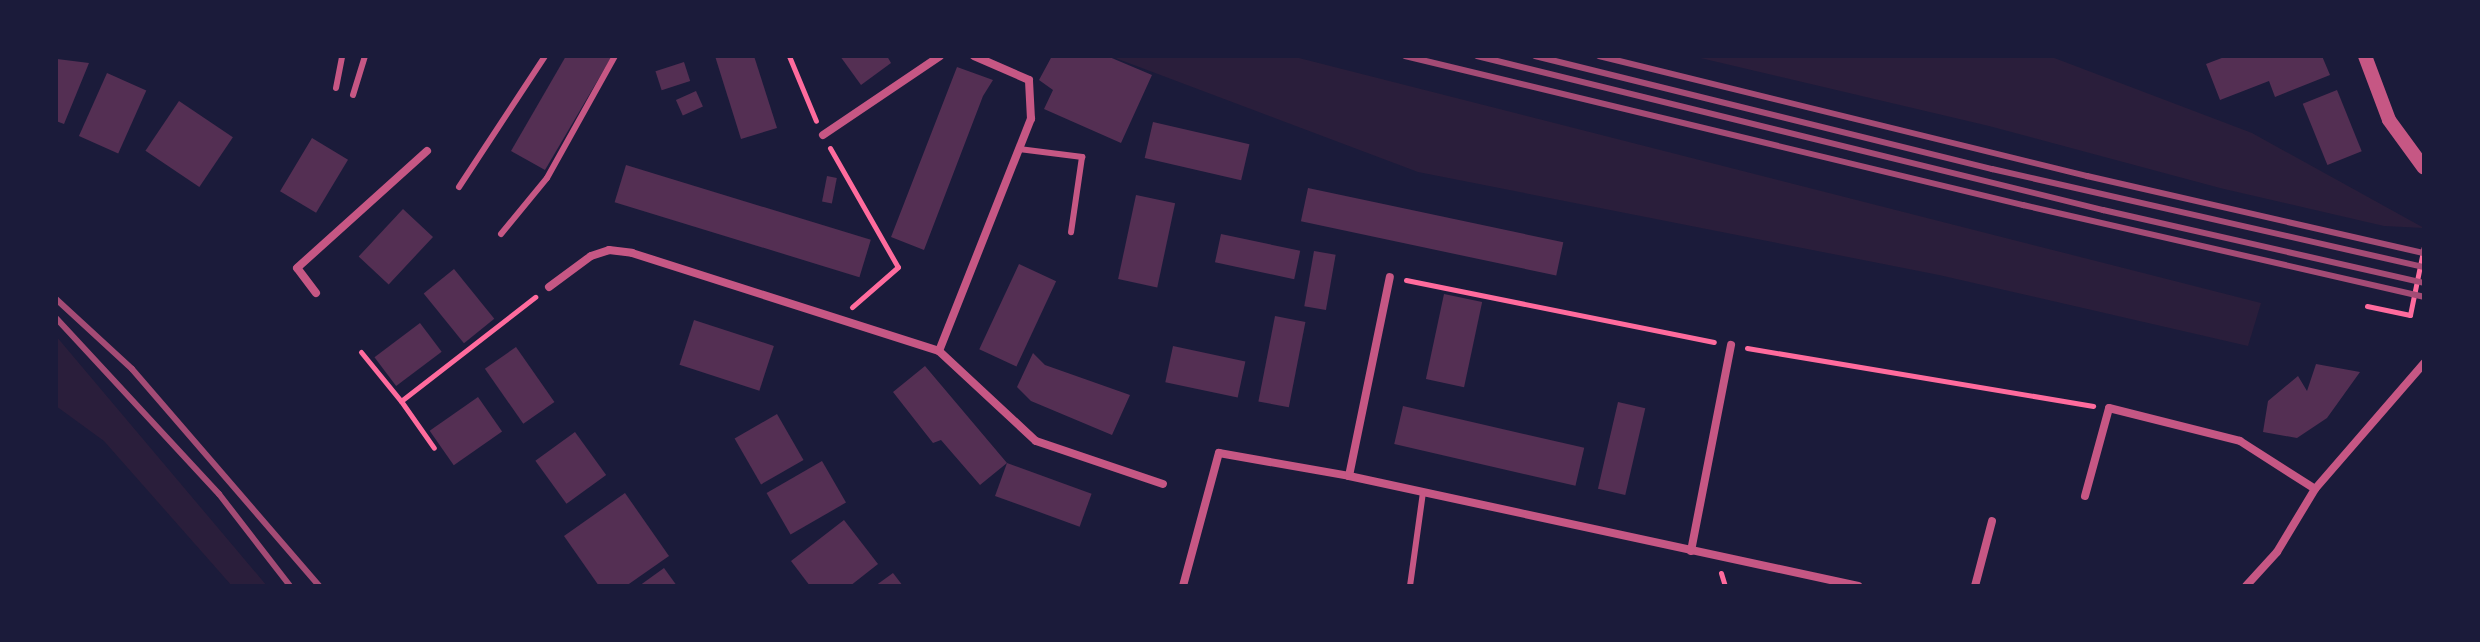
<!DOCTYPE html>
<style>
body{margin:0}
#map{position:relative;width:2480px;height:642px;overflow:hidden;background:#1b1b3a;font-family:Lato,sans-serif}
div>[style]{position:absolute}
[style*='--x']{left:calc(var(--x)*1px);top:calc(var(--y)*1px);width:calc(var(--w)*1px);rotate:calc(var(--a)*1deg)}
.green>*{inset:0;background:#2a1e3b}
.building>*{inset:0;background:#542f53;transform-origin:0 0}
.path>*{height:5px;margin:-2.5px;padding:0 2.5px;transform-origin:2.5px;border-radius:2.5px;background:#ff6b9d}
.service>*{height:6px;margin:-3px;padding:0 3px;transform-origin:3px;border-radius:3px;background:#c65784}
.minor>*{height:8px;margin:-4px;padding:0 4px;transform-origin:4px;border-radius:4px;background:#c65784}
.tertiary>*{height:14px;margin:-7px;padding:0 7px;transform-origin:7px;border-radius:7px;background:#c65784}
.rail>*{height:6px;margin:-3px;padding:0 3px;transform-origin:3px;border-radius:3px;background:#a44b75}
span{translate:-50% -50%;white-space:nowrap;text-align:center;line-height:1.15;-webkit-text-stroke:7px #1b1b3a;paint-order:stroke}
.frame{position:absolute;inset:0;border:58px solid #1b1b3a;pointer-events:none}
</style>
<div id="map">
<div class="green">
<div style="clip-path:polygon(1110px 56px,1291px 56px,2261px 303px,2248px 346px,1939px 275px,1418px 172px)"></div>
<div style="clip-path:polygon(1692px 56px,2049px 56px,2252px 133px,2424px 228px,2384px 226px,2220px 188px,1989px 126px)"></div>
<div style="clip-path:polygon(56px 336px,267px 586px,232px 586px,104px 441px,56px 406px)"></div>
</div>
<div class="building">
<div style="clip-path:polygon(566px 56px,612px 56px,545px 170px,511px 151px)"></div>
<div style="clip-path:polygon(715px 56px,754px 56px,777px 128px,741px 139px)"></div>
<div style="clip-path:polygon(840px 56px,887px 56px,891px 63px,861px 85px)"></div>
<div style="clip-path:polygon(1052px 56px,1107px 56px,1152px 75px,1121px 143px,1044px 109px,1053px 90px,1039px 80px)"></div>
<div style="clip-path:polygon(2227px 56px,2322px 56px,2330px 75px,2275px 97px,2269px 81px,2220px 100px,2206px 64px)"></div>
<div style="clip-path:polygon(57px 59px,89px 63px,64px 124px,56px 121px)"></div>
<div style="left:684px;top:62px;width:20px;height:30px;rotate:72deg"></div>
<div style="clip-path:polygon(957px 67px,993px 80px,983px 96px,924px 250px,891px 237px)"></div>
<div style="left:107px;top:73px;width:43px;height:69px;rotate:24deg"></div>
<div style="left:2337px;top:90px;width:66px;height:37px;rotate:68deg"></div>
<div style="left:696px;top:91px;width:17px;height:22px;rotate:66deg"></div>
<div style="left:179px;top:101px;width:65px;height:60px;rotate:34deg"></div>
<div style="left:1153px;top:122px;width:99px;height:37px;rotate:13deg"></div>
<div style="left:312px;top:138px;width:42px;height:62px;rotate:31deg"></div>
<div style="left:626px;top:165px;width:256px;height:39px;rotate:17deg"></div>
<div style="left:827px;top:176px;width:10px;height:26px;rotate:11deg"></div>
<div style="left:1308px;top:188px;width:261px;height:34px;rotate:12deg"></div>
<div style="left:1136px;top:195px;width:40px;height:86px;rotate:12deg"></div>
<div style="left:403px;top:209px;width:41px;height:65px;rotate:43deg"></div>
<div style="left:1221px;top:234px;width:81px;height:29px;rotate:12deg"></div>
<div style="left:1314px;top:251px;width:22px;height:56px;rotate:10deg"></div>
<div style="left:1019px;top:264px;width:41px;height:94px;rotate:25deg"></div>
<div style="left:454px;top:269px;width:64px;height:39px;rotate:51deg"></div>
<div style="left:1444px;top:294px;width:39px;height:87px;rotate:12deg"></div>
<div style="left:1275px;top:316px;width:31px;height:87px;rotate:11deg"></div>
<div style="left:694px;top:320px;width:84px;height:47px;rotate:18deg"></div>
<div style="left:420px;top:323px;width:36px;height:57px;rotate:53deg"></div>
<div style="left:1173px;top:346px;width:74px;height:37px;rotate:12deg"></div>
<div style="left:516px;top:347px;width:67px;height:38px;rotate:55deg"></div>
<div style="clip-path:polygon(1033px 353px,1045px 365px,1130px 395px,1112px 435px,1031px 401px,1017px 387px)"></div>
<div style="clip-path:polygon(2316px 364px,2360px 372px,2327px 418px,2297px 438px,2263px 432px,2268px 401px,2298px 376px,2307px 391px)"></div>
<div style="clip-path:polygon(925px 366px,1007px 463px,980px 485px,941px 440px,933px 443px,893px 392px)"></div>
<div style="left:478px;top:397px;width:42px;height:59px;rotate:55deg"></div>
<div style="left:1618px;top:402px;width:28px;height:89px;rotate:13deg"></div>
<div style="left:1403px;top:406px;width:186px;height:39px;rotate:13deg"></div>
<div style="left:777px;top:414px;width:53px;height:49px;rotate:60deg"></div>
<div style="left:575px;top:432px;width:53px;height:49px;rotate:54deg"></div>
<div style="left:822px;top:461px;width:48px;height:64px;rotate:60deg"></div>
<div style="left:1007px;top:463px;width:90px;height:35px;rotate:20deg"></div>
<div style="clip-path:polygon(625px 493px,669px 556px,626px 586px,599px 586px,564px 536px)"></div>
<div style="clip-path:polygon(844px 520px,878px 564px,850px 586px,810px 586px,791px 561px)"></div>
<div style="clip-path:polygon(664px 568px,677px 586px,639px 586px)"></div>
<div style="clip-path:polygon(893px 573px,903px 586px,875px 586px)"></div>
</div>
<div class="path">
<div style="--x:789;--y:56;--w:70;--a:67.4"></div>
<div style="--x:830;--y:148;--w:137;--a:60.3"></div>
<div style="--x:898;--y:267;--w:61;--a:139"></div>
<div style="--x:1406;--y:280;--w:314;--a:11.4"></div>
<div style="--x:2367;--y:306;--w:44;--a:11.8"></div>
<div style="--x:2410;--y:315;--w:70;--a:-78.5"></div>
<div style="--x:1747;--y:348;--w:351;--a:9.5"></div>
<div style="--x:361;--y:352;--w:63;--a:50.8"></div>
<div style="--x:401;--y:401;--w:170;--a:-37.8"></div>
<div style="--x:401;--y:401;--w:57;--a:54.9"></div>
<div style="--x:1721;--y:573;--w:14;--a:73"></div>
</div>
<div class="service">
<div style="--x:336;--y:88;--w:33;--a:-79"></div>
<div style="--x:353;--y:95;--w:41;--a:-72.9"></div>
<div style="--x:1019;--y:149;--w:64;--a:7.2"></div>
<div style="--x:1082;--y:157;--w:76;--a:98.3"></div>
<div style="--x:459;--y:187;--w:157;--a:-56.7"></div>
<div style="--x:501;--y:234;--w:72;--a:-50.6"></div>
<div style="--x:547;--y:178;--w:140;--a:-60.9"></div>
<div style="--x:1410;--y:586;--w:95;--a:-82.1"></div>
</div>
<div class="minor">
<div style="--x:823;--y:135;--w:141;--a:-34"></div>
<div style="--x:549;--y:287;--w:52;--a:-36.4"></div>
<div style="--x:591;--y:256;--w:19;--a:-18"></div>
<div style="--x:609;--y:250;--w:23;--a:7"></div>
<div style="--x:632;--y:253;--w:322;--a:17.7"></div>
<div style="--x:939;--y:351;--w:132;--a:42.9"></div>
<div style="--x:1036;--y:441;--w:134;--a:18.7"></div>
<div style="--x:316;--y:293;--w:31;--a:-127"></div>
<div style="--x:297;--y:268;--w:175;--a:-42"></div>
<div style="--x:939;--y:351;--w:250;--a:-68.4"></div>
<div style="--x:1031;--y:119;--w:39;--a:-93"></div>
<div style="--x:1029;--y:80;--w:60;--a:-156.4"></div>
<div style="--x:1349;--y:476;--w:203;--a:-78.4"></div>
<div style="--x:2085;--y:496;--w:91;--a:-74.7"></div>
<div style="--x:2109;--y:408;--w:135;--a:14.1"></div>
<div style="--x:2240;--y:441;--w:89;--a:32.6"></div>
<div style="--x:1691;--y:551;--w:210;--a:-79"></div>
<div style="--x:1183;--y:586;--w:138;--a:-74.9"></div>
<div style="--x:1219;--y:453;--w:132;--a:10"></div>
<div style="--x:1349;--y:476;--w:521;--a:12.19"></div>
<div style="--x:1975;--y:586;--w:67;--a:-75.3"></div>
<div style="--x:2246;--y:586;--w:46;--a:-47.6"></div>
<div style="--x:2277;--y:552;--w:74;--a:-58.9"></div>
<div style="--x:2315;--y:489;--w:167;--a:-49.1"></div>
</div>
<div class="tertiary">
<div style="--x:2365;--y:56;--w:68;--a:69.4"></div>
<div style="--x:2389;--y:120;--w:59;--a:53.9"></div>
</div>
<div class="rail">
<div style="--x:1405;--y:56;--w:636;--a:13.56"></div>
<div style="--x:2023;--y:205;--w:411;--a:12.9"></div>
<div style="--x:1477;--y:56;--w:645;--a:13.82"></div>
<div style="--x:2103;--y:210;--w:329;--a:12.8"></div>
<div style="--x:1535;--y:56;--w:471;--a:13.9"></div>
<div style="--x:1992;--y:169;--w:443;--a:12.8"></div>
<div style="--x:1599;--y:56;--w:503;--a:13.82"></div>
<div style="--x:2087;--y:176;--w:346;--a:12.9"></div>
<div style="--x:56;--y:299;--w:103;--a:42.6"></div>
<div style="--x:132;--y:369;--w:286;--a:49.2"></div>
<div style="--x:56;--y:318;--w:240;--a:47.2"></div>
<div style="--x:219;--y:494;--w:116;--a:52.3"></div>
</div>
<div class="frame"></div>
</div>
